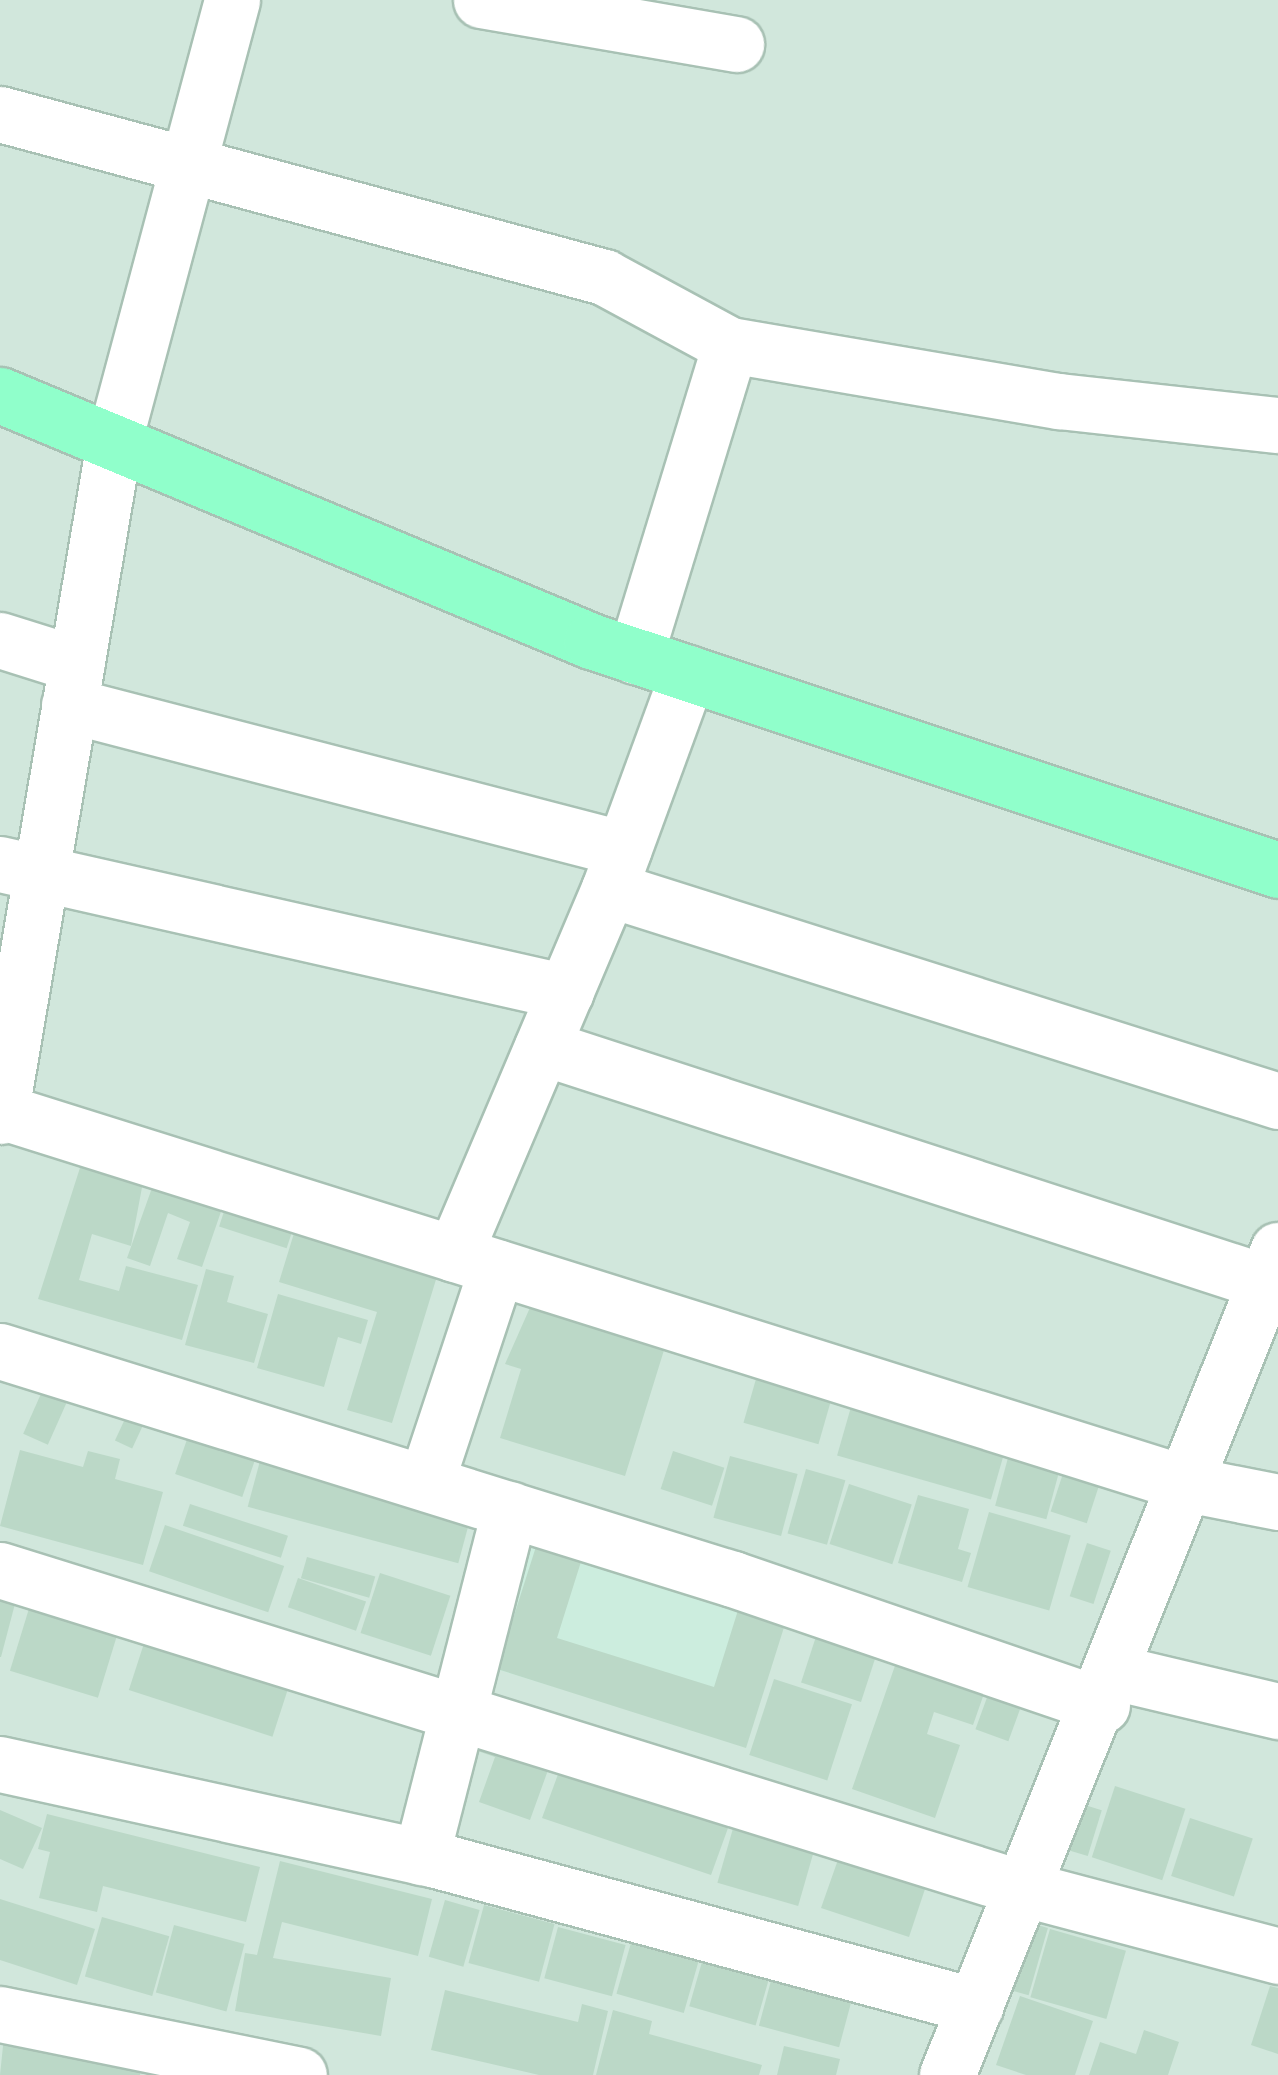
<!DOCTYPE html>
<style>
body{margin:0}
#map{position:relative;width:1278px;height:2075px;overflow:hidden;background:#e3f3eb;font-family:"Nunito Sans",sans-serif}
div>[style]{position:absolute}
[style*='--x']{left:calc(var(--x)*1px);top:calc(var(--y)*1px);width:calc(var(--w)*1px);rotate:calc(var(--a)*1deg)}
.residential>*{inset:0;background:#d1e7dc;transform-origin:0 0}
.education>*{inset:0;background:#ccedde;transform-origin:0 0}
.building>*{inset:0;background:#bbd8c7;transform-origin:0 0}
.roads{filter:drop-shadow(2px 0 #a8c1b4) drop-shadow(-2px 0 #a8c1b4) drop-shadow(0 2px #a8c1b4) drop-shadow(0 -2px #a8c1b4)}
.minor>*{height:55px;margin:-27.5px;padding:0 27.5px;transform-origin:27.5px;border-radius:27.5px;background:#fff}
.major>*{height:55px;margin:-27.5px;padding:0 27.5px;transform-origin:27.5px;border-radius:27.5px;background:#90ffcb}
span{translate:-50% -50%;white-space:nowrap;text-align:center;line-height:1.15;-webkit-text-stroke:10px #fff;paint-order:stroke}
</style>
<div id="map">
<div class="residential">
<div style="left:0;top:0;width:1278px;height:2075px"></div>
</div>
<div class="education">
<div style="left:537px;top:1529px;width:262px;height:146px;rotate:17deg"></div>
</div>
<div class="building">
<div style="clip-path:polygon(86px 1149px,146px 1166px,131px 1246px,92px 1234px,79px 1280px,119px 1291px,126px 1266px,198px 1285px,182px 1340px,38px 1299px)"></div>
<div style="clip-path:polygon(158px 1171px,227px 1194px,202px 1267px,177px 1259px,190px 1222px,168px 1213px,150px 1266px,127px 1258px)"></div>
<div style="left:229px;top:1196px;width:71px;height:32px;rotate:18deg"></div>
<div style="clip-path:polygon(299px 1217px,442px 1260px,392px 1423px,347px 1410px,377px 1312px,279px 1282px)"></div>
<div style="clip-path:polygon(206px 1269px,234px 1276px,227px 1302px,268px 1314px,254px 1363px,185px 1345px)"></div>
<div style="clip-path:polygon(278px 1294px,368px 1320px,361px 1344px,338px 1337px,324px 1387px,257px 1368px)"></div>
<div style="clip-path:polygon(536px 1294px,669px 1334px,625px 1476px,500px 1438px,521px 1369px,505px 1364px)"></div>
<div style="left:760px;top:1365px;width:78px;height:60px;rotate:16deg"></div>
<div style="left:48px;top:1378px;width:27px;height:61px;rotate:24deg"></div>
<div style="left:855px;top:1393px;width:160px;height:65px;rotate:16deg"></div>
<div style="left:131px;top:1406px;width:19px;height:38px;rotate:25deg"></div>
<div style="left:193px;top:1422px;width:71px;height:55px;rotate:19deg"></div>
<div style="left:1013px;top:1439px;width:53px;height:69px;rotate:15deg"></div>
<div style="left:264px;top:1446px;width:218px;height:63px;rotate:15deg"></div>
<div style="clip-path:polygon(20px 1450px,83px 1467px,88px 1451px,120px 1459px,115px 1479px,163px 1492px,143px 1565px,0 1526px)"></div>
<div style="left:673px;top:1451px;width:54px;height:40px;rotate:18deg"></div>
<div style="left:730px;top:1456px;width:70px;height:64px;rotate:15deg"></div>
<div style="left:1067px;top:1461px;width:38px;height:53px;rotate:18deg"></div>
<div style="left:806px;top:1469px;width:41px;height:67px;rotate:16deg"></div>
<div style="left:849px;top:1484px;width:66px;height:63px;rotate:18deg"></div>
<div style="clip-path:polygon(918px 1495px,969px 1509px,958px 1549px,971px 1553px,962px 1582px,898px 1563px)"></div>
<div style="left:190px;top:1504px;width:103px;height:23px;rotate:18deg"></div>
<div style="left:989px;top:1512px;width:85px;height:78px;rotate:16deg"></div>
<div style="left:165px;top:1525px;width:126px;height:49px;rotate:19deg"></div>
<div style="clip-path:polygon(540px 1534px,585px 1549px,557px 1638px,714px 1687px,744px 1591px,791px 1605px,746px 1748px,497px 1669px)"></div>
<div style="left:1087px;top:1543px;width:25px;height:56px;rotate:18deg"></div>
<div style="left:307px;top:1557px;width:71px;height:22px;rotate:16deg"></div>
<div style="left:380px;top:1573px;width:74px;height:63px;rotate:18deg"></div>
<div style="left:298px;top:1578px;width:72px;height:31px;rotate:19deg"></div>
<div style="clip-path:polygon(0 1596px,16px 1600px,1px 1657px,0 1657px)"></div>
<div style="left:31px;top:1602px;width:92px;height:72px;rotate:17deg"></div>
<div style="left:823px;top:1615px;width:63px;height:71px;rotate:18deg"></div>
<div style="left:148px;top:1631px;width:151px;height:62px;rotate:18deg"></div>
<div style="clip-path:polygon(905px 1637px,993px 1668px,973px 1725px,934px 1712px,927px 1734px,960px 1745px,935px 1818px,852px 1789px)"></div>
<div style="left:997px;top:1670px;width:35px;height:63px;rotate:20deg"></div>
<div style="left:774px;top:1679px;width:82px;height:80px;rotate:18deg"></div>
<div style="clip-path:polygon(482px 1721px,556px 1748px,530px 1820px,479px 1802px,495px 1757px,472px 1749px)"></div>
<div style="clip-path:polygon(568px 1747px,732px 1817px,711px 1875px,542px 1818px)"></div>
<div style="left:1115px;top:1786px;width:74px;height:75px;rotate:18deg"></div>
<div style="left:1075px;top:1802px;width:28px;height:48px;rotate:17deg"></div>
<div style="left:740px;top:1804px;width:84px;height:82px;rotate:16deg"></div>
<div style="clip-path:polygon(0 1810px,42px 1828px,23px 1869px,0 1859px)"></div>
<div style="clip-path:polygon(47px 1814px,260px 1867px,246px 1922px,103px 1886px,97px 1912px,39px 1898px,50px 1852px,38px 1849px)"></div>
<div style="left:1190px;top:1818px;width:66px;height:61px;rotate:18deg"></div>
<div style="clip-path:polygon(840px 1854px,934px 1862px,909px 1937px,821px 1908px)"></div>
<div style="clip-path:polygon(280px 1861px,432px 1899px,418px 1956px,282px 1922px,273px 1958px,391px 1978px,381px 2036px,235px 2011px,245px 1953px,257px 1955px)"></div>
<div style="clip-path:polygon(0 1899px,95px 1929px,77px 1985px,0 1960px)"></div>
<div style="left:445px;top:1900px;width:36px;height:59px;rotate:16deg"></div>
<div style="left:484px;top:1905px;width:73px;height:60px;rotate:15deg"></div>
<div style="left:102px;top:1917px;width:70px;height:62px;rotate:16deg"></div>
<div style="left:1020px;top:1920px;width:29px;height:70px;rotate:16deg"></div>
<div style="left:174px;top:1925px;width:73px;height:70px;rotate:15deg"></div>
<div style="left:558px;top:1927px;width:70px;height:53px;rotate:15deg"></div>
<div style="left:1050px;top:1929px;width:79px;height:71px;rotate:16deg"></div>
<div style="left:633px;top:1936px;width:70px;height:60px;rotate:16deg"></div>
<div style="left:708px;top:1941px;width:69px;height:68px;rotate:16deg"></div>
<div style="left:776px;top:1962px;width:83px;height:66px;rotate:15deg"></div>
<div style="clip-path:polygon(1270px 1986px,1278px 1988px,1278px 2054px,1251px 2045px)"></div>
<div style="clip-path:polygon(445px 1990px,578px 2022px,582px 2004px,608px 2011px,593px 2075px,539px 2075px,431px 2050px)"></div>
<div style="clip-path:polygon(1020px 1996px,1093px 2021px,1075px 2075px,1026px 2075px,996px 2065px)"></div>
<div style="clip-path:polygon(613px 2010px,652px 2021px,649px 2034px,762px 2065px,759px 2075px,596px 2075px)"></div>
<div style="clip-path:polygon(5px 2027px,142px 2065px,140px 2075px,0 2075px)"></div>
<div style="clip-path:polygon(1144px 2030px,1179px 2042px,1168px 2075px,1089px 2075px,1100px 2042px,1136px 2054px)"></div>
<div style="clip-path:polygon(784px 2046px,840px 2059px,836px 2075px,777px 2075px)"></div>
</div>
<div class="roads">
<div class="minor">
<div style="--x:481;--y:0;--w:259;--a:9.8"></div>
<div style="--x:0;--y:114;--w:626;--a:15.1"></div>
<div style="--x:604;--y:277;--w:143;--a:28.4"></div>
<div style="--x:730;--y:345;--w:334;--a:9.7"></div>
<div style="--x:1059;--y:401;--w:220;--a:6.3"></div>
<div style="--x:0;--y:640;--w:80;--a:17.5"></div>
<div style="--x:635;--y:656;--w:325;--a:-73"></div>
<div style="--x:69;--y:705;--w:573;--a:14.55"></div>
<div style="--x:0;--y:864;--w:580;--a:12.74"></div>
<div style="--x:609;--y:889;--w:702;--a:17.58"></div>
<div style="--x:542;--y:1047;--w:760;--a:18.01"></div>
<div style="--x:0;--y:1111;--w:1244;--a:17.44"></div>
<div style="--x:1187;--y:1484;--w:93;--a:11.2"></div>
<div style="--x:0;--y:1116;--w:689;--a:-80.39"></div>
<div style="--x:115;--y:437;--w:452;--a:-75"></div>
<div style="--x:454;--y:1254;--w:397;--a:-67"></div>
<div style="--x:609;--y:889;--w:230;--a:-69.9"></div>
<div style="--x:0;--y:1351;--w:768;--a:17.28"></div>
<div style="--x:733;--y:1579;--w:390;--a:18.9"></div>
<div style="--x:426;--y:1482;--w:226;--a:-71.7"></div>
<div style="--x:0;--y:1570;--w:1073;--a:17.29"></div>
<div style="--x:1025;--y:1889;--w:262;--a:14.8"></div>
<div style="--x:1114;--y:1672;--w:169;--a:13.4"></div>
<div style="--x:0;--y:1764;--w:446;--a:12.4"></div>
<div style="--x:436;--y:1860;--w:559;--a:15.13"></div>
<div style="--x:421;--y:1857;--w:359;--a:-75.7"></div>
<div style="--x:0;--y:2014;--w:305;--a:11.5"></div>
<div style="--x:947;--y:2075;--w:889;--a:-68.14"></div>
</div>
<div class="major">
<div style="--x:0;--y:395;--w:640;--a:22.6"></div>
<div style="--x:591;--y:641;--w:724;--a:18.43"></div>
</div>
</div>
</div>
